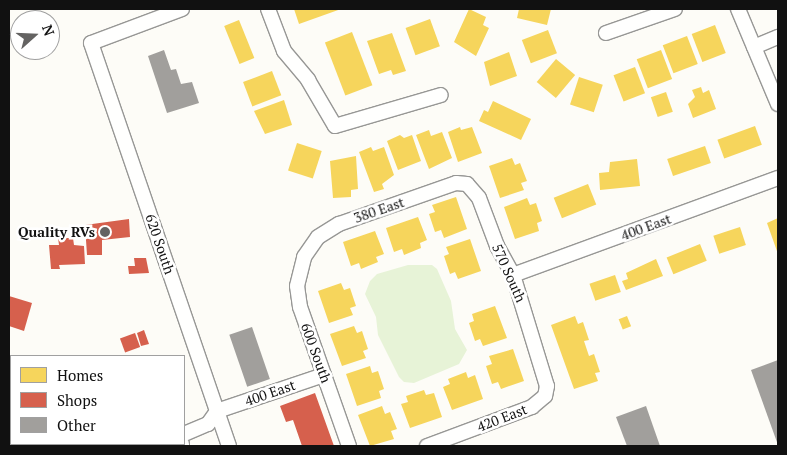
<!DOCTYPE html>
<style>
body{margin:0}
#map{position:relative;width:787px;height:455px;overflow:hidden;background:#fdfcf7;font-family:"PT Serif",serif}
div>[style]{position:absolute}
[style*='--x']{left:calc(var(--x)*1px);top:calc(var(--y)*1px);width:calc(var(--w)*1px);rotate:calc(var(--a)*1deg)}
.green>*{inset:0;background:#e7f3d7}
.homes>*{inset:0;background:#f6d55c;transform-origin:0 0}
.shops>*{inset:0;background:#d6604d;transform-origin:0 0}
.building>*{inset:0;background:#a19f9c;transform-origin:0 0}
.roads{filter:drop-shadow(1px 0 #979795) drop-shadow(-1px 0 #979795) drop-shadow(0 1px #979795) drop-shadow(0 -1px #979795)}
.minor>*{height:14px;margin:-7px;padding:0 7px;transform-origin:7px;border-radius:7px;background:#fffffe}
.dots>*{width:14px;height:14px;translate:-50% -50%;box-sizing:border-box;border:2px solid #fff;border-radius:50%}
span{translate:-50% -50%;white-space:nowrap;text-align:center;line-height:1.15;-webkit-text-stroke:5px #fff;paint-order:stroke}
.street-label{font-size:14px;color:#111}
.poi-label{font-size:14px;color:#111;font-weight:700}
.right{translate:-100% -50%;text-align:right}
.frame{position:absolute;inset:0;border:10px solid #111;pointer-events:none}
.legend{position:absolute;left:10px;top:355px;width:175px;height:90px;box-sizing:border-box;background:#fff;border:1px solid #a0a0a0;margin:0;padding:6px 9px;list-style:none;font-size:15px;color:#111}
.legend li{display:flex;align-items:center;gap:10px;height:25px}
.legend b{width:25px;border:1px solid #a0a0a0}
.north{position:absolute;left:10px;top:10px;width:50px;height:50px;box-sizing:border-box;background:#fff;border:1px solid #a0a0a0;border-radius:50%;rotate:70deg;font-size:14px;font-weight:700;line-height:20px;text-align:center;color:#111}
.north::after{content:'';display:block;margin:auto;width:18px;height:22px;background:#646362;clip-path:polygon(50% 0,100% 100%,50% 72%,0 100%)}
</style>
<div id="map">
<div class="green">
<div style="clip-path:polygon(408px 265px,432px 265px,437px 269px,451px 301px,455px 329px,467px 350px,459px 364px,414px 383px,404px 382px,399px 377px,378px 335px,376px 317px,365px 294px,370px 281px,377px 274px)"></div>
</div>
<div class="homes">
<div style="clip-path:polygon(294px 9px,341px 9px,299px 24px)"></div>
<div style="clip-path:polygon(469px 9px,486px 17px,483px 25px,489px 28px,476px 56px,454px 42px)"></div>
<div style="clip-path:polygon(519px 9px,551px 9px,547px 25px,517px 18px)"></div>
<div style="left:430px;top:19px;width:29px;height:26px;rotate:70deg"></div>
<div style="left:239px;top:20px;width:41px;height:16px;rotate:68deg"></div>
<div style="left:715px;top:25px;width:30px;height:25px;rotate:69deg"></div>
<div style="left:548px;top:30px;width:25px;height:28px;rotate:69deg"></div>
<div style="left:352px;top:32px;width:57px;height:29px;rotate:69deg"></div>
<div style="clip-path:polygon(392px 33px,406px 71px,393px 75px,391px 70px,379px 74px,367px 41px)"></div>
<div style="left:687px;top:36px;width:30px;height:26px;rotate:69deg"></div>
<div style="left:661px;top:50px;width:31px;height:26px;rotate:69deg"></div>
<div style="clip-path:polygon(509px 52px,517px 76px,490px 86px,484px 62px)"></div>
<div style="left:556px;top:59px;width:25px;height:30px;rotate:40deg"></div>
<div style="left:635px;top:67px;width:28px;height:23px;rotate:69deg"></div>
<div style="left:272px;top:71px;width:26px;height:31px;rotate:69deg"></div>
<div style="left:579px;top:77px;width:25px;height:29px;rotate:18deg"></div>
<div style="clip-path:polygon(701px 87px,703px 93px,709px 90px,716px 109px,693px 118px,688px 104px,695px 97px,692px 90px)"></div>
<div style="left:666px;top:92px;width:21px;height:16px;rotate:71deg"></div>
<div style="clip-path:polygon(284px 100px,292px 125px,265px 134px,254px 111px)"></div>
<div style="clip-path:polygon(493px 101px,531px 119px,521px 140px,479px 121px,484px 110px,488px 112px)"></div>
<div style="left:755px;top:126px;width:20px;height:40px;rotate:70deg"></div>
<div style="clip-path:polygon(460px 127px,461px 130px,472px 127px,482px 153px,458px 162px,448px 132px)"></div>
<div style="clip-path:polygon(429px 130px,431px 136px,442px 132px,452px 158px,429px 169px,416px 135px)"></div>
<div style="clip-path:polygon(400px 135px,404px 138px,412px 135px,421px 161px,398px 170px,387px 141px)"></div>
<div style="left:297px;top:143px;width:26px;height:29px;rotate:18deg"></div>
<div style="left:705px;top:146px;width:18px;height:40px;rotate:71deg"></div>
<div style="clip-path:polygon(371px 147px,373px 151px,384px 147px,394px 175px,382px 184px,384px 189px,374px 192px,359px 152px)"></div>
<div style="clip-path:polygon(356px 156px,358px 189px,351px 190px,351px 197px,333px 198px,330px 161px)"></div>
<div style="clip-path:polygon(512px 158px,515px 165px,520px 163px,527px 181px,521px 183px,524px 190px,500px 198px,489px 166px)"></div>
<div style="clip-path:polygon(637px 159px,640px 186px,600px 190px,599px 173px,609px 172px,610px 162px)"></div>
<div style="left:588px;top:184px;width:22px;height:37px;rotate:68deg"></div>
<div style="clip-path:polygon(456px 197px,467px 229px,444px 238px,441px 230px,435px 232px,429px 214px,435px 212px,432px 205px)"></div>
<div style="clip-path:polygon(527px 198px,530px 205px,536px 203px,542px 221px,537px 223px,539px 231px,515px 239px,504px 207px)"></div>
<div style="clip-path:polygon(418px 217px,427px 240px,420px 243px,421px 248px,404px 255px,402px 249px,394px 252px,386px 228px)"></div>
<div style="clip-path:polygon(778px 218px,778px 254px,767px 223px)"></div>
<div style="left:740px;top:227px;width:19px;height:28px;rotate:72deg"></div>
<div style="clip-path:polygon(375px 231px,384px 254px,376px 257px,378px 262px,361px 269px,359px 263px,351px 266px,343px 242px)"></div>
<div style="clip-path:polygon(470px 239px,481px 271px,458px 279px,455px 272px,450px 274px,444px 256px,449px 254px,446px 247px)"></div>
<div style="left:700px;top:244px;width:18px;height:36px;rotate:68deg"></div>
<div style="clip-path:polygon(656px 259px,663px 276px,626px 290px,622px 281px,628px 279px,626px 273px)"></div>
<div style="left:615px;top:275px;width:18px;height:27px;rotate:71deg"></div>
<div style="clip-path:polygon(341px 283px,344px 290px,350px 288px,356px 306px,350px 308px,353px 315px,329px 323px,318px 291px)"></div>
<div style="clip-path:polygon(495px 306px,507px 338px,483px 346px,480px 339px,475px 341px,469px 323px,474px 321px,472px 314px)"></div>
<div style="clip-path:polygon(575px 316px,578px 324px,583px 322px,589px 340px,584px 341px,589px 356px,594px 354px,600px 372px,595px 373px,598px 381px,574px 389px,551px 325px)"></div>
<div style="left:627px;top:316px;width:11px;height:9px;rotate:68deg"></div>
<div style="clip-path:polygon(354px 326px,357px 333px,362px 331px,368px 349px,363px 351px,366px 358px,342px 366px,330px 334px)"></div>
<div style="clip-path:polygon(513px 349px,524px 381px,501px 389px,498px 382px,492px 384px,486px 366px,492px 364px,489px 356px)"></div>
<div style="clip-path:polygon(370px 366px,372px 373px,378px 371px,384px 389px,379px 391px,381px 398px,357px 406px,346px 374px)"></div>
<div style="clip-path:polygon(466px 372px,468px 378px,475px 375px,483px 399px,452px 410px,443px 387px,450px 384px,448px 379px)"></div>
<div style="clip-path:polygon(424px 390px,426px 395px,434px 393px,442px 417px,410px 428px,401px 404px,408px 402px,406px 396px)"></div>
<div style="clip-path:polygon(382px 406px,385px 414px,390px 412px,397px 429px,391px 431px,394px 439px,370px 446px,358px 415px)"></div>
</div>
<div class="shops">
<div style="clip-path:polygon(129px 219px,130px 237px,102px 240px,102px 255px,87px 255px,85px 225px)"></div>
<div style="clip-path:polygon(58px 238px,73px 238px,74px 245px,84px 246px,85px 264px,59px 265px,60px 269px,51px 269px,49px 245px,59px 245px)"></div>
<div style="clip-path:polygon(134px 258px,146px 258px,149px 273px,129px 274px,128px 266px,135px 266px)"></div>
<div style="clip-path:polygon(9px 296px,32px 303px,24px 331px,9px 326px)"></div>
<div style="clip-path:polygon(144px 330px,149px 344px,141px 346px,137px 333px)"></div>
<div style="left:135px;top:333px;width:15px;height:16px;rotate:70deg"></div>
<div style="clip-path:polygon(315px 393px,334px 446px,302px 446px,293px 420px,286px 422px,280px 406px)"></div>
</div>
<div class="building">
<div style="clip-path:polygon(164px 50px,171px 70px,176px 69px,181px 84px,192px 82px,199px 103px,167px 113px,148px 56px)"></div>
<div style="left:252px;top:327px;width:55px;height:24px;rotate:71deg"></div>
<div style="clip-path:polygon(778px 360px,778px 445px,751px 370px)"></div>
<div style="clip-path:polygon(646px 406px,660px 446px,627px 446px,616px 417px)"></div>
</div>
<div class="roads">
<div class="minor">
<div style="--x:182;--y:9;--w:97;--a:159.5"></div>
<div style="--x:91;--y:43;--w:426;--a:71.1"></div>
<div style="--x:268;--y:9;--w:45;--a:69.1"></div>
<div style="--x:284;--y:51;--w:38;--a:50"></div>
<div style="--x:308;--y:80;--w:53;--a:59.6"></div>
<div style="--x:335;--y:126;--w:110;--a:-16.3"></div>
<div style="--x:738;--y:9;--w:103;--a:67.2"></div>
<div style="--x:606;--y:33;--w:73;--a:-19.2"></div>
<div style="--x:754;--y:47;--w:26;--a:-23"></div>
<div style="--x:513;--y:275;--w:282;--a:-20.1"></div>
<div style="--x:184;--y:434;--w:26;--a:-23"></div>
<div style="--x:208;--y:424;--w:16;--a:-55"></div>
<div style="--x:217;--y:411;--w:113;--a:-18.6"></div>
<div style="--x:182;--y:444;--w:2;--a:90"></div>
<div style="--x:153;--y:446;--w:6;--a:-18"></div>
<div style="--x:349;--y:446;--w:147;--a:-109.4"></div>
<div style="--x:300;--y:307;--w:21;--a:-98"></div>
<div style="--x:297;--y:286;--w:30;--a:-76"></div>
<div style="--x:304;--y:257;--w:24;--a:-55"></div>
<div style="--x:318;--y:237;--w:25;--a:-32"></div>
<div style="--x:339;--y:224;--w:124;--a:-19.3"></div>
<div style="--x:456;--y:183;--w:11;--a:5"></div>
<div style="--x:467;--y:184;--w:18;--a:49"></div>
<div style="--x:479;--y:198;--w:51;--a:69.4"></div>
<div style="--x:497;--y:246;--w:33;--a:61"></div>
<div style="--x:513;--y:275;--w:116;--a:73"></div>
<div style="--x:547;--y:386;--w:10;--a:101"></div>
<div style="--x:545;--y:396;--w:17;--a:140"></div>
<div style="--x:532;--y:407;--w:112;--a:159.6"></div>
</div>
</div>
<div class="dots">
<div style="left:105px;top:232px;background:#646362"></div>
</div>
<div class="street-label">
<span style="left:379px;top:210px;rotate:-19deg">380 East</span>
<span style="left:646px;top:227px;rotate:-20deg">400 East</span>
<span style="left:160px;top:244px;rotate:71deg">620 South</span>
<span style="left:509px;top:273px;rotate:66deg">570 South</span>
<span style="left:316px;top:353px;rotate:70deg">600 South</span>
<span style="left:270px;top:393px;rotate:-19deg">400 East</span>
<span style="left:502px;top:418px;rotate:-21deg">420 East</span>
</div>
<div class="poi-label">
<span class="right" style="left:95px;top:232px">Quality RVs</span>
</div>
<div class="frame"></div>
<ul class="legend">
<li><b style="height:14px;background:#f6d55c"></b>Homes</li>
<li><b style="height:14px;background:#d6604d"></b>Shops</li>
<li><b style="height:14px;background:#a19f9c"></b>Other</li>
</ul>
<div class="north">N</div>
</div>
